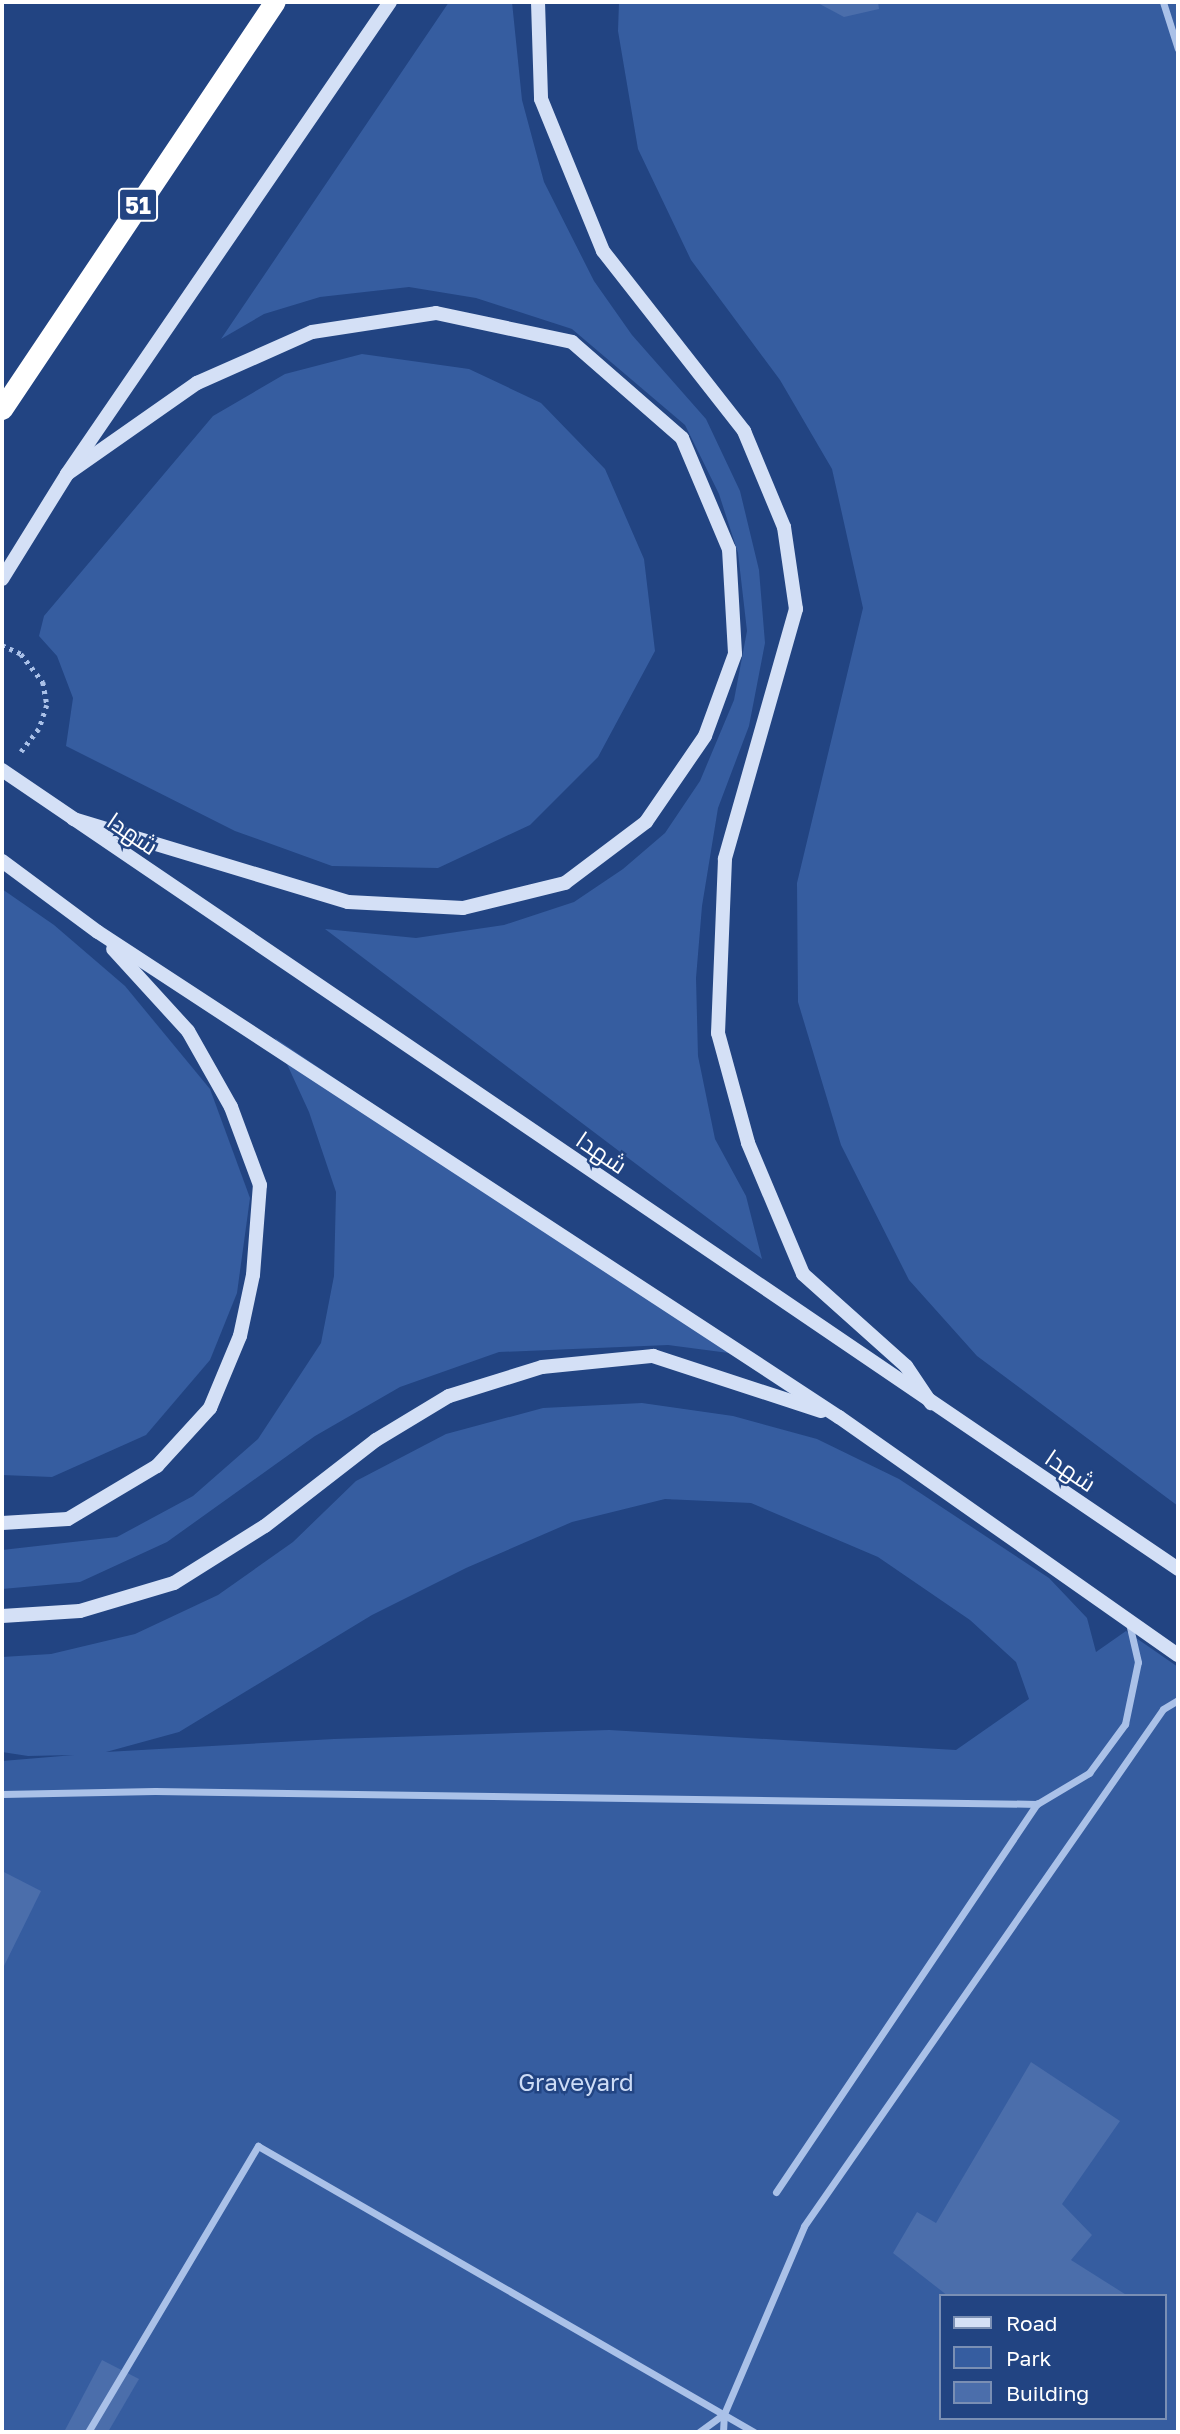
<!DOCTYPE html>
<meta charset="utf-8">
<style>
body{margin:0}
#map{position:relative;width:1180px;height:2434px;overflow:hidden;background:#224482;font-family:"Golos Text",Cairo,sans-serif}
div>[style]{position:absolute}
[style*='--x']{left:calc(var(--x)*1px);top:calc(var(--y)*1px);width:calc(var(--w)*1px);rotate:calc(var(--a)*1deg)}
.green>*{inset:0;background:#365da0}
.building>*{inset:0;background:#4b6eab}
.path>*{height:4.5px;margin-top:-2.25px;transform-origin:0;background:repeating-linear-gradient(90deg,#aac1e8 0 3.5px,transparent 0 8.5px)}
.minor>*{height:7px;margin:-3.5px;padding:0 3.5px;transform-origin:3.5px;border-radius:3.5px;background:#aac1e8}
.secondary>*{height:14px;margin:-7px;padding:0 7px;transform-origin:7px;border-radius:7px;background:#d4e0f6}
.motorway>*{height:21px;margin:-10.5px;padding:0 10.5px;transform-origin:10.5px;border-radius:10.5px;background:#fff}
span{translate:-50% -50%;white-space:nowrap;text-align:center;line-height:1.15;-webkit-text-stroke:5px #224482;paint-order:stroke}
.shield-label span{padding:2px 5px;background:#224482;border:2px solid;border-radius:5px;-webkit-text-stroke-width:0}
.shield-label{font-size:23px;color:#fff;font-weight:700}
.street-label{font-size:24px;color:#fff}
.park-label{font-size:24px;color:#cddcf6}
.frame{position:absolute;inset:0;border:4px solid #fff;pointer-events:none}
.legend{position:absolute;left:939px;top:2294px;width:228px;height:126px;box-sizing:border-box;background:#224482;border:2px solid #7a8fb4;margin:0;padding:9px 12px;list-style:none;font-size:21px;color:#fff}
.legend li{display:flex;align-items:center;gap:14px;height:35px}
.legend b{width:35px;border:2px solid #7a8fb4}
</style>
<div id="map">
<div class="green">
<div style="clip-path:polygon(449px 2px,512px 2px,522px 100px,544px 182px,594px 281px,632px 335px,706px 419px,740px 491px,759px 570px,765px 643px,749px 726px,718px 808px,702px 906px,696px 978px,698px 1056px,715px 1139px,746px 1196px,762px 1259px,325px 929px,416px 938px,504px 925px,574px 902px,623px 869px,665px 833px,700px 781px,734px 700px,747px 631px,738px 553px,719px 494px,685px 425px,572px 329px,476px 298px,409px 287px,320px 297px,264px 314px,221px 339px)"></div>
<div style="clip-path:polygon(619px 2px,1178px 2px,1178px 1506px,977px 1356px,909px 1280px,841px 1145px,798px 1002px,797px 883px,863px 608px,832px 469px,780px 380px,691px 260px,638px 149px,618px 31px)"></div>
<div style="clip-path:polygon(362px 354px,469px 369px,541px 403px,605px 469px,644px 559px,655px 651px,598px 757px,530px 825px,438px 868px,332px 866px,235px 831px,66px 746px,73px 698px,57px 656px,39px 636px,44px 616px,213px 416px,285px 374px)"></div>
<div style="clip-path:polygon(2px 889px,54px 925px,125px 986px,210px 1089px,250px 1198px,237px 1293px,210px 1360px,146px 1435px,52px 1477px,2px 1475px)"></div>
<div style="clip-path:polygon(275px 1038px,744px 1355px,668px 1345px,499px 1352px,400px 1387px,315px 1436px,167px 1542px,80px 1582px,2px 1589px,2px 1550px,117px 1537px,193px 1496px,258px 1439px,321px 1343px,334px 1276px,336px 1192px,309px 1112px)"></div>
<div style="clip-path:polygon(evenodd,642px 1403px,733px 1416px,817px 1439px,899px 1479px,1049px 1578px,1087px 1618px,1096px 1652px,1126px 1631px,1178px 1667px,1178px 2432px,2px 2432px,2px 1761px,74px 1755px,28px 1756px,2px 1752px,2px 1657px,51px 1654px,135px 1634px,218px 1595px,293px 1542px,356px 1481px,446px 1434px,543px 1408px,642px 1403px,665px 1499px,751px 1503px,878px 1557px,970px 1620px,1016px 1662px,1029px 1699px,956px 1750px,609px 1730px,334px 1739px,106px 1752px,179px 1732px,372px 1615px,466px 1568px,572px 1522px,665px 1499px,642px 1403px,940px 2296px,1164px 2296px,1164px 2418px,940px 2418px,940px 2296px)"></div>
</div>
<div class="building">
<div style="clip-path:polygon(816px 2px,878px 2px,879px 9px,844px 17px)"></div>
<div style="clip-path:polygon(2px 1871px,41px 1891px,2px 1970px)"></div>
<div style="clip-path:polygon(1031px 2062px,1120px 2121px,1062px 2204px,1092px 2235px,1071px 2260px,1128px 2296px,948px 2296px,893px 2253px,917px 2212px,936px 2223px)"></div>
<div style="clip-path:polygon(102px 2360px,139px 2379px,108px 2432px,64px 2432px)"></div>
</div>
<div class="path">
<div style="--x:2;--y:645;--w:21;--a:25"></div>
<div style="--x:21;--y:654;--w:36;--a:52"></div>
<div style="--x:43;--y:682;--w:23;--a:80"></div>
<div style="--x:47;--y:705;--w:25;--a:108"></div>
<div style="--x:39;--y:729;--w:29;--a:128"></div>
</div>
<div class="minor">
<div style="--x:1163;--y:2;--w:49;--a:72.3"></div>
<div style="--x:2;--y:1794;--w:153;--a:-1.1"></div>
<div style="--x:155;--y:1791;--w:882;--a:0.84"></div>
<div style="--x:776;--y:2192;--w:468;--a:-56.1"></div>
<div style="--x:1037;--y:1804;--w:61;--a:-30.8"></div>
<div style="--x:1089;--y:1773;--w:61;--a:-53.7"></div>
<div style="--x:1125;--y:1724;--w:63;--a:-78.2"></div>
<div style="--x:1138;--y:1662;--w:40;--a:-103"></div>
<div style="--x:88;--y:2432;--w:333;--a:-59.3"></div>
<div style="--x:258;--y:2146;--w:573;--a:29.97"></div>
<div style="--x:699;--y:2432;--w:31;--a:-36"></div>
<div style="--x:723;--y:2432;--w:18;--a:-87"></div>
<div style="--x:724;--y:2414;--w:204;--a:-66.9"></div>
<div style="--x:804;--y:2226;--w:629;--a:-55.22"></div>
<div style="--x:1163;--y:1709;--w:17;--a:-31"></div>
</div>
<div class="secondary">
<div style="--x:538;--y:2;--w:97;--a:88.2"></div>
<div style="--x:541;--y:99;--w:164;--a:67.8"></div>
<div style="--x:603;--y:251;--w:229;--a:51.9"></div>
<div style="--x:744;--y:431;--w:104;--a:67.4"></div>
<div style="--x:784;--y:527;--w:83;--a:81.7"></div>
<div style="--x:796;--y:609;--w:260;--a:105.9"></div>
<div style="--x:725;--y:859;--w:174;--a:92.3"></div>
<div style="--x:718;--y:1033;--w:114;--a:74.7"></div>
<div style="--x:748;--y:1143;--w:142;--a:67.2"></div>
<div style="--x:803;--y:1274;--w:138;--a:41.8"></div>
<div style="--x:906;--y:1366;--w:45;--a:56"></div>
<div style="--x:67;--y:474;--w:159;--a:-35"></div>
<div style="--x:197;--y:383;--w:126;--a:-23.9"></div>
<div style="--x:312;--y:332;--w:125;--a:-8.7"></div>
<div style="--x:436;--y:313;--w:139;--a:12"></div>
<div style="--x:572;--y:342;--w:146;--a:41.1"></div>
<div style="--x:682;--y:438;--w:121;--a:67.1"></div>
<div style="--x:729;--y:549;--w:105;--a:86.7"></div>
<div style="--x:735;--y:654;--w:87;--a:110.1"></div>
<div style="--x:705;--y:736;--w:104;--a:124.5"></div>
<div style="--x:646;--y:822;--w:101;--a:143"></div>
<div style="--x:565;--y:883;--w:105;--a:166.2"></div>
<div style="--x:463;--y:908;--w:115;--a:-177"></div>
<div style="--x:348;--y:902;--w:287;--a:-163.2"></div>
<div style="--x:2;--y:579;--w:123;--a:-58.2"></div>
<div style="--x:67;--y:474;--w:572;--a:-55.62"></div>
<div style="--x:2;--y:770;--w:1422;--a:34.19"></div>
<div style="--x:2;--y:861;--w:119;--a:36.5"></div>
<div style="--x:98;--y:932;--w:886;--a:33.21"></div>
<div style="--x:839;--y:1417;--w:414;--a:35.1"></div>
<div style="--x:2;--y:1523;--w:66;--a:-3.5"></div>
<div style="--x:68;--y:1519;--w:104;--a:-30.8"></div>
<div style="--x:157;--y:1466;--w:79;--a:-47.6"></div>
<div style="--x:210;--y:1408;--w:78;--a:-67.4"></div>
<div style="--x:240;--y:1336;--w:62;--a:-78"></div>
<div style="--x:253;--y:1275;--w:90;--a:-85.6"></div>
<div style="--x:260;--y:1185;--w:83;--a:-110.4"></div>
<div style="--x:231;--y:1107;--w:87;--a:-119.5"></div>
<div style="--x:188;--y:1031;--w:111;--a:-132.4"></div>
<div style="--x:2;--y:1616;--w:78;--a:-3.7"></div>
<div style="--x:80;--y:1611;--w:98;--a:-16.6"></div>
<div style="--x:174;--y:1583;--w:107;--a:-32.1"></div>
<div style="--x:265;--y:1526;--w:140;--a:-37.8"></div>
<div style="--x:376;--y:1440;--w:85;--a:-31.1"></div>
<div style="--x:449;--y:1396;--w:97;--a:-17.3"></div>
<div style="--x:542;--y:1367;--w:112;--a:-5.7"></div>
<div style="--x:653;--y:1356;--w:177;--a:18.1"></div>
</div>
<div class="motorway">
<div style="--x:2;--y:409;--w:490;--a:-56.2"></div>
</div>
<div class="shield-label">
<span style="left:138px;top:205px">51</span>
</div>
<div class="street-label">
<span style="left:133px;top:833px;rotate:34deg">شهدا</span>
<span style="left:602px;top:1152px;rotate:34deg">شهدا</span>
<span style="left:1071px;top:1470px;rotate:34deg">شهدا</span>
</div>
<div class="park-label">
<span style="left:576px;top:2082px">Graveyard</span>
</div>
<div class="frame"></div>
<ul class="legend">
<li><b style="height:9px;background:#d4e0f6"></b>Road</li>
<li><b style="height:19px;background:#365da0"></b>Park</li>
<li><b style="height:19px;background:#4b6eab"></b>Building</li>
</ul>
</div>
